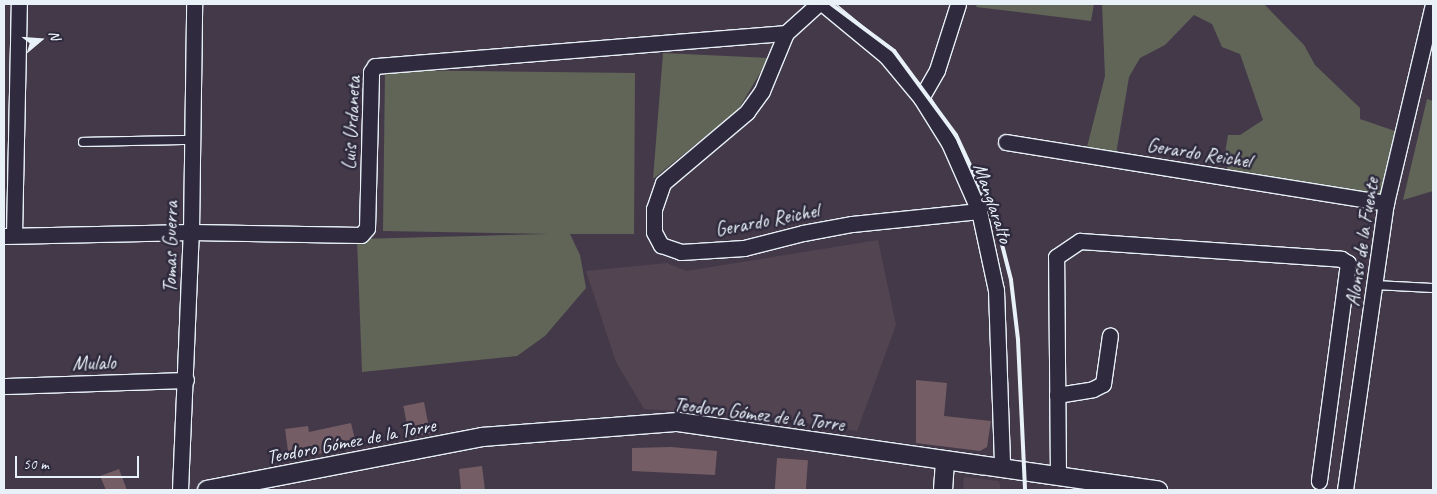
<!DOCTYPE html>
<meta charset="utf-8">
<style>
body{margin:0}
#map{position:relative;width:1437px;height:494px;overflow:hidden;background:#443949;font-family:Caveat,sans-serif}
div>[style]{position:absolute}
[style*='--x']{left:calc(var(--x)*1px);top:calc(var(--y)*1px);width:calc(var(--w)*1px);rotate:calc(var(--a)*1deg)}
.built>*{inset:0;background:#524451}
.green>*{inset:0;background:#606558}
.building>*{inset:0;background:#745d64;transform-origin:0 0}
.roads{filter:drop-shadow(1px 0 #e8f1f8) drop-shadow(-1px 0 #e8f1f8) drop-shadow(0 1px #e8f1f8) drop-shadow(0 -1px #e8f1f8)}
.service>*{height:8px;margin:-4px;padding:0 4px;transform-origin:4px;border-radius:4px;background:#2f2a3d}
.minor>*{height:15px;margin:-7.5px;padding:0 7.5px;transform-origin:7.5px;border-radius:7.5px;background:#2f2a3d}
.tertiary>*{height:18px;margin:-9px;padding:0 9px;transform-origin:9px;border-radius:9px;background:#2f2a3d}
.rail>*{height:4px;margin:-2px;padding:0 2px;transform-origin:2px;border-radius:2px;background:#e8f1f8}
span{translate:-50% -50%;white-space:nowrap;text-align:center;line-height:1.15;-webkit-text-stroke:5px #2f2a3d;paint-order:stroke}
.street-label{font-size:20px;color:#e8f1f8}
.frame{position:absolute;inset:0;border:5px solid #e8f1f8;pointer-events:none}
.north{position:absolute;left:15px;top:15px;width:50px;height:50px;-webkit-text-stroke:4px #2f2a3d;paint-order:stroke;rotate:72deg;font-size:14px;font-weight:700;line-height:20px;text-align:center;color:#e8f1f8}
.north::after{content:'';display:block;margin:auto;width:18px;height:22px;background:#e8f1f8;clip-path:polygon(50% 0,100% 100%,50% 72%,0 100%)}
.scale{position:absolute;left:15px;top:456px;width:124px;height:22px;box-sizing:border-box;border:2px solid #e8f1f8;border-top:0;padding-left:6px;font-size:15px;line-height:18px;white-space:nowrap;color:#e8f1f8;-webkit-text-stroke:4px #2f2a3d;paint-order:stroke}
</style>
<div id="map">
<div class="built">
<div style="clip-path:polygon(878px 240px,896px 325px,857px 431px,760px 416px,644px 409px,616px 362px,586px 271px,667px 263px,686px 271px)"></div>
<div style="clip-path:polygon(964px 477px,999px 481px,1001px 490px,963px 490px)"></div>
</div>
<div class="green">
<div style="clip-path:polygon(977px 4px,1094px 4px,1091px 21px,976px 7px)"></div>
<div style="clip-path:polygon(1102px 4px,1264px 4px,1304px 45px,1315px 65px,1360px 108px,1360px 119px,1395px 131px,1380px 203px,1228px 173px,1225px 153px,1228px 135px,1240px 135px,1263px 120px,1240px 54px,1222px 47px,1212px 24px,1194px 15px,1165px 45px,1140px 58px,1129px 77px,1116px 154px,1086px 151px,1105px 76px)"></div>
<div style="clip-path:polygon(663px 53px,769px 58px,738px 110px,653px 179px)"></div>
<div style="clip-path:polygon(385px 70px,635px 73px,634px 234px,570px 234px,580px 255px,586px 288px,545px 336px,517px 356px,362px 372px,357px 239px,549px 234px,383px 231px)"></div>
<div style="clip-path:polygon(1427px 99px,1433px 101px,1433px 191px,1403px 200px)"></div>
</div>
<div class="building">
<div style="clip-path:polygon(916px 380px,947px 383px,944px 416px,991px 421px,987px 447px,980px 451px,916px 443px)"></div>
<div style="left:424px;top:402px;width:32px;height:21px;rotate:79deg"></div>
<div style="clip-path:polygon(351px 423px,357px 448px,289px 458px,285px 429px,308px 426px,309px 432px)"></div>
<div style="clip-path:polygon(671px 447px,717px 451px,715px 475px,632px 471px,632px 448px)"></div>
<div style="left:777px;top:458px;width:31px;height:32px;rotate:4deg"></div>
<div style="clip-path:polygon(482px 466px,485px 490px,461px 490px,459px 469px)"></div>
<div style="clip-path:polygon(119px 469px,127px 490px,106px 490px,100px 476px)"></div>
</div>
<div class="roads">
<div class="service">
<div style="--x:83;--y:142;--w:109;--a:-1.1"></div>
<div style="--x:1374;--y:285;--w:59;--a:2.9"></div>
</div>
<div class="minor">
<div style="--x:818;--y:4;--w:43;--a:137.8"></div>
<div style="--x:786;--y:33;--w:63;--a:112.5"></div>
<div style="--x:762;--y:91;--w:26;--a:126"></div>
<div style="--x:747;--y:112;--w:110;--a:139.8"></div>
<div style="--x:663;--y:183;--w:28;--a:109"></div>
<div style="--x:654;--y:209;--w:23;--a:90"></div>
<div style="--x:654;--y:232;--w:15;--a:62"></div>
<div style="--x:661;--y:245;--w:21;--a:19"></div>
<div style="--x:681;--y:252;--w:63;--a:-3.6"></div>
<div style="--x:744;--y:248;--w:61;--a:-14.3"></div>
<div style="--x:803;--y:233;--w:50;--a:-10.4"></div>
<div style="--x:852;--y:224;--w:128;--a:-5.8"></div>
<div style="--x:823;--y:4;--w:82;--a:39.5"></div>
<div style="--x:886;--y:56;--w:55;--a:50.2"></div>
<div style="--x:921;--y:98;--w:53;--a:58.1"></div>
<div style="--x:949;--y:143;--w:74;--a:66.2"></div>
<div style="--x:979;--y:211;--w:81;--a:77.9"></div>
<div style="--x:996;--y:290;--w:176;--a:88"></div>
<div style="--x:921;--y:98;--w:32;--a:-60"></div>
<div style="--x:937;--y:70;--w:69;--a:-72.3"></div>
<div style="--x:1006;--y:142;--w:385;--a:9.1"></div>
<div style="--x:14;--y:235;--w:231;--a:-88.8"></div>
<div style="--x:4;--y:236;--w:187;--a:-1.2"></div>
<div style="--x:191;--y:232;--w:170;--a:1"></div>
<div style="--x:361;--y:235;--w:9;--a:-49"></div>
<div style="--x:367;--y:228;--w:156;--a:-88.5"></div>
<div style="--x:371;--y:72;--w:7;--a:-56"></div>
<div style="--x:375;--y:66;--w:412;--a:-4.6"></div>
<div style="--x:4;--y:386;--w:182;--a:-1.9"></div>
<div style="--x:1057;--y:395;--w:36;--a:-9"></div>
<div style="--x:1093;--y:389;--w:11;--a:-27"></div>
<div style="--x:1103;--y:384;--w:49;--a:-81.9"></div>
<div style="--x:1058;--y:475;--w:218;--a:-90.5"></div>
<div style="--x:1056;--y:257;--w:29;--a:-34"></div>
<div style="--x:1080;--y:241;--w:262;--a:3.9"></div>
<div style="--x:1341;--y:259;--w:8;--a:30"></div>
<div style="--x:1348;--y:263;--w:220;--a:97.6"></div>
<div style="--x:180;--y:490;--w:258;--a:-87.6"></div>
<div style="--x:191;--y:232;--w:228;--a:-89.2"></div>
<div style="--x:1345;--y:490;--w:290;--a:-81.9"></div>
<div style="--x:1386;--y:203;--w:204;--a:-76.7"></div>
</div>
<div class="tertiary">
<div style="--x:207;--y:490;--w:280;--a:-10.9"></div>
<div style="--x:482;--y:437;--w:197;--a:-4.4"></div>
<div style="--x:678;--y:422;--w:485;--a:8.1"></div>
<div style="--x:943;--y:490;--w:29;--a:-86"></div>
</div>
</div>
<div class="rail">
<div style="--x:831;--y:4;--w:79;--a:36.7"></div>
<div style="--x:894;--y:51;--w:104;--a:53.6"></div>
<div style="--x:956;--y:135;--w:95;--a:65.1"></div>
<div style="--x:996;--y:221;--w:61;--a:75.7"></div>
<div style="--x:1011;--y:280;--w:60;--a:83.3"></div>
<div style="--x:1018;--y:340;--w:150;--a:87.3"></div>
</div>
<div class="street-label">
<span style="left:351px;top:123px;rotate:-87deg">Luis Urdaneta</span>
<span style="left:1199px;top:153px;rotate:9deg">Gerardo Reichel</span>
<span style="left:993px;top:203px;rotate:71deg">Manglaralto</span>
<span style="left:767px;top:220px;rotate:-11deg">Gerardo Reichel</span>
<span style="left:1362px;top:242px;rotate:-81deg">Alonso de la Fuente</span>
<span style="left:170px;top:247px;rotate:-89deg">Tomas Guerra</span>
<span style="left:94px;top:363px;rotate:-2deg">Mulalo</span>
<span style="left:759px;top:414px;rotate:7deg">Teodoro Gómez de la Torre</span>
<span style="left:351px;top:441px;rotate:-11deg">Teodoro Gómez de la Torre</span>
</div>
<div class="frame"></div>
<div class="north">N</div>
<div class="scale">50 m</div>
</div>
